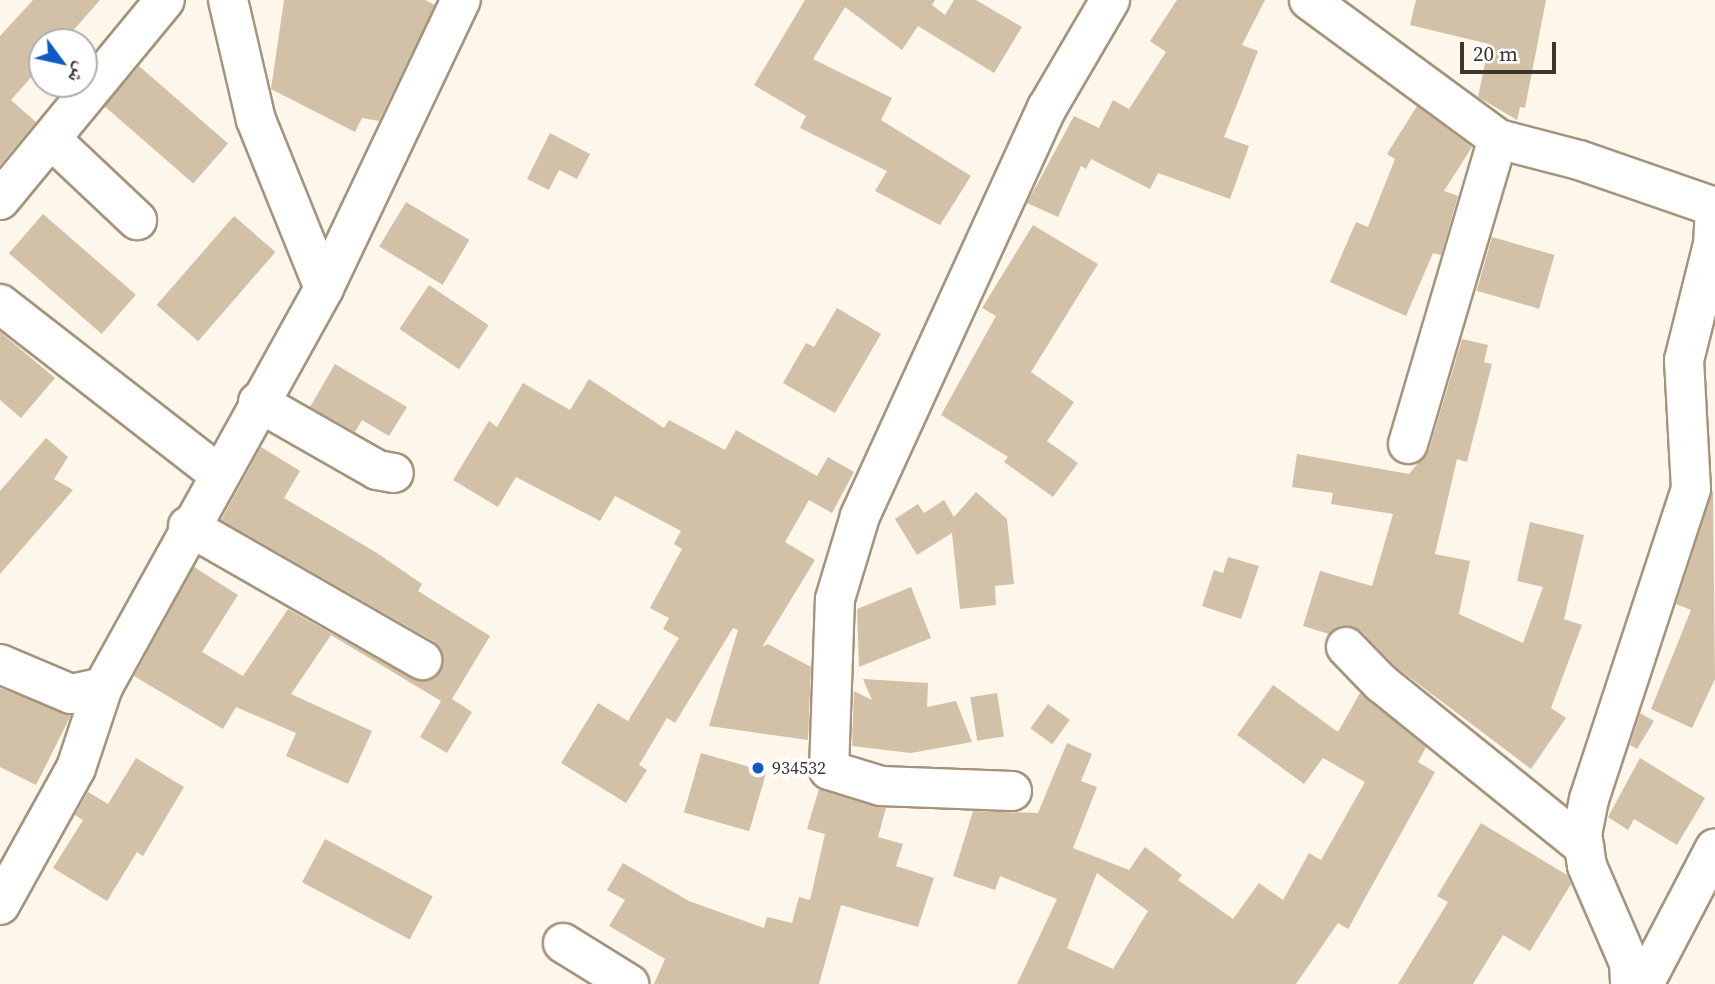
<!DOCTYPE html>
<meta charset="utf-8">
<style>
body{margin:0}
#map{position:relative;width:1715px;height:984px;overflow:hidden;background:#fdf6eb;font-family:"Source Serif 4","Noto Naskh Arabic",serif}
div>[style]{position:absolute}
[style*='--x']{left:calc(var(--x)*1px);top:calc(var(--y)*1px);width:calc(var(--w)*1px);rotate:calc(var(--a)*1deg)}
.building>*{inset:0;background:#d2c1a6;transform-origin:0 0}
.roads{filter:drop-shadow(2px 0 #a5947b) drop-shadow(-2px 0 #a5947b) drop-shadow(0 2px #a5947b) drop-shadow(0 -2px #a5947b)}
.minor>*{height:38px;margin:-19px;padding:0 19px;transform-origin:19px;border-radius:19px;background:#fff}
.dots>*{width:19px;height:19px;translate:-50% -50%;box-sizing:border-box;border:4px solid #fff;border-radius:50%}
span{translate:-50% -50%;white-space:nowrap;text-align:center;line-height:1.15;-webkit-text-stroke:7px #fff;paint-order:stroke}
.poi-label{font-size:18px;color:#3c362b}
.left{translate:0 -50%;text-align:left}
.north{position:absolute;left:28px;top:28px;width:70px;height:70px;box-sizing:border-box;background:#fff;border:2px solid #b1afaa;border-radius:50%;rotate:123deg;font-size:19px;font-weight:700;line-height:28px;text-align:center;color:#3c362b}
.north::after{content:'';display:block;margin:auto;width:24px;height:32px;background:#0e5ac4;clip-path:polygon(50% 0,100% 100%,50% 72%,0 100%)}
.scale{position:absolute;left:1460px;top:42px;width:96px;height:32px;box-sizing:border-box;border:4px solid #3c362b;border-top:0;padding-left:9px;font-size:21px;line-height:24px;white-space:nowrap;color:#3c362b;-webkit-text-stroke:5px #fff;paint-order:stroke}
</style>
<div id="map">
<div class="building">
<div style="clip-path:polygon(33px 0,100px 0,63px 42px,42px 42px,42px 65px,11px 100px,36px 122px,0 165px,0 36px)"></div>
<div style="clip-path:polygon(284px 0,425px 0,435px 5px,379px 121px,362px 118px,355px 132px,271px 89px)"></div>
<div style="clip-path:polygon(805px 0,935px 0,932px 5px,945px 15px,954px 0,976px 0,1022px 27px,994px 73px,918px 26px,902px 50px,845px 7px,813px 59px,892px 98px,881px 120px,971px 176px,940px 225px,875px 191px,887px 171px,800px 128px,806px 116px,754px 85px)"></div>
<div style="clip-path:polygon(1177px 0,1265px 0,1242px 45px,1258px 51px,1224px 137px,1249px 146px,1230px 199px,1158px 173px,1150px 189px,1091px 159px,1086px 169px,1081px 166px,1058px 217px,1027px 203px,1074px 116px,1099px 128px,1113px 100px,1129px 109px,1166px 52px,1150px 41px)"></div>
<div style="clip-path:polygon(1416px 0,1546px 0,1525px 108px,1520px 107px,1517px 120px,1478px 97px,1489px 44px,1410px 25px)"></div>
<div style="left:139px;top:66px;width:118px;height:53px;rotate:41deg"></div>
<div style="clip-path:polygon(1417px 106px,1472px 147px,1444px 191px,1458px 196px,1441px 255px,1433px 253px,1406px 316px,1330px 282px,1356px 222px,1368px 227px,1395px 159px,1387px 154px)"></div>
<div style="clip-path:polygon(550px 133px,590px 154px,577px 179px,559px 170px,549px 190px,527px 179px)"></div>
<div style="left:406px;top:202px;width:74px;height:52px;rotate:31deg"></div>
<div style="left:43px;top:214px;width:123px;height:52px;rotate:41deg"></div>
<div style="left:234px;top:216px;width:55px;height:118px;rotate:41deg"></div>
<div style="clip-path:polygon(1033px 225px,1098px 264px,1031px 372px,1074px 402px,1047px 441px,1078px 463px,1053px 497px,1004px 462px,1008px 457px,941px 415px,996px 316px,982px 308px)"></div>
<div style="left:1492px;top:237px;width:65px;height:56px;rotate:16deg"></div>
<div style="left:429px;top:285px;width:72px;height:53px;rotate:34deg"></div>
<div style="clip-path:polygon(837px 308px,881px 334px,835px 413px,783px 383px,806px 343px,814px 347px)"></div>
<div style="clip-path:polygon(0 332px,55px 378px,21px 418px,0 400px)"></div>
<div style="clip-path:polygon(1462px 339px,1488px 345px,1484px 362px,1492px 364px,1467px 462px,1457px 459px,1435px 554px,1470px 561px,1459px 614px,1523px 643px,1543px 587px,1517px 581px,1530px 522px,1584px 535px,1564px 619px,1582px 625px,1551px 708px,1566px 718px,1531px 769px,1396px 667px,1361px 631px,1341px 626px,1329px 634px,1303px 626px,1320px 571px,1372px 586px,1393px 514px,1331px 504px,1333px 493px,1292px 487px,1297px 454px,1409px 474px,1429px 450px)"></div>
<div style="clip-path:polygon(335px 364px,407px 407px,389px 436px,362px 420px,355px 432px,310px 407px)"></div>
<div style="clip-path:polygon(589px 379px,664px 428px,669px 420px,725px 450px,736px 430px,817px 476px,828px 457px,854px 472px,832px 513px,809px 500px,785px 542px,815px 560px,762px 647px,768px 644px,811px 667px,808px 740px,709px 726px,738px 630px,733px 628px,675px 723px,667px 718px,639px 765px,647px 770px,626px 803px,561px 763px,598px 703px,628px 721px,679px 638px,663px 629px,669px 618px,650px 608px,682px 549px,674px 544px,681px 531px,615px 496px,600px 521px,516px 477px,498px 507px,453px 480px,489px 421px,497px 427px,523px 383px,570px 410px)"></div>
<div style="clip-path:polygon(46px 438px,68px 457px,54px 479px,73px 490px,0 574px,0 491px)"></div>
<div style="clip-path:polygon(261px 447px,300px 471px,284px 498px,377px 553px,422px 584px,418px 591px,490px 636px,452px 699px,472px 712px,447px 753px,420px 737px,441px 701px,331px 635px,291px 694px,372px 731px,348px 784px,286px 756px,296px 733px,236px 707px,223px 729px,134px 676px,194px 567px,238px 595px,202px 652px,243px 676px,288px 609px,412px 679px,432px 679px,441px 670px,441px 650px,433px 641px,221px 520px)"></div>
<div style="clip-path:polygon(1713px 490px,1715px 679px,1692px 728px,1651px 709px,1691px 610px,1676px 604px)"></div>
<div style="clip-path:polygon(976px 492px,1007px 519px,1014px 584px,995px 586px,996px 605px,960px 609px,952px 533px,917px 555px,895px 519px,918px 504px,924px 513px,944px 500px,954px 517px)"></div>
<div style="clip-path:polygon(1228px 557px,1259px 566px,1241px 619px,1202px 606px,1214px 570px,1223px 573px)"></div>
<div style="clip-path:polygon(911px 587px,931px 638px,859px 667px,857px 609px)"></div>
<div style="clip-path:polygon(863px 679px,928px 683px,927px 707px,956px 701px,972px 742px,911px 753px,852px 746px,854px 691px,872px 700px)"></div>
<div style="clip-path:polygon(evenodd,1273px 685px,1338px 732px,1360px 693px,1426px 747px,1418px 762px,1435px 772px,1348px 929px,1338px 923px,1296px 984px,1017px 984px,1057px 899px,1000px 876px,995px 890px,953px 876px,973px 811px,1038px 813px,1067px 743px,1092px 754px,1081px 781px,1097px 787px,1073px 848px,1129px 870px,1145px 847px,1182px 875px,1178px 880px,1233px 919px,1259px 883px,1283px 900px,1309px 853px,1321px 860px,1365px 782px,1323px 758px,1304px 784px,1237px 735px,1273px 685px,1097px 873px,1148px 911px,1113px 969px,1067px 948px,1097px 873px)"></div>
<div style="clip-path:polygon(0 688px,71px 715px,36px 785px,0 767px)"></div>
<div style="left:997px;top:693px;width:44px;height:27px;rotate:81deg"></div>
<div style="left:1048px;top:704px;width:27px;height:30px;rotate:36deg"></div>
<div style="clip-path:polygon(1640px 713px,1654px 721px,1637px 749px,1630px 745px)"></div>
<div style="left:701px;top:753px;width:68px;height:62px;rotate:16deg"></div>
<div style="clip-path:polygon(136px 758px,184px 787px,143px 856px,137px 852px,107px 901px,53px 868px,83px 820px,75px 815px,88px 792px,108px 804px)"></div>
<div style="clip-path:polygon(1640px 758px,1705px 798px,1677px 845px,1634px 819px,1628px 830px,1608px 817px)"></div>
<div style="clip-path:polygon(819px 789px,886px 808px,878px 837px,903px 844px,896px 866px,934px 878px,918px 927px,841px 905px,819px 984px,654px 984px,665px 959px,609px 926px,625px 900px,607px 890px,623px 863px,689px 901px,764px 928px,767px 917px,792px 923px,799px 897px,810px 900px,825px 834px,807px 829px)"></div>
<div style="clip-path:polygon(1481px 823px,1567px 875px,1571px 884px,1530px 951px,1503px 935px,1473px 984px,1398px 984px,1448px 902px,1437px 896px)"></div>
<div style="left:325px;top:839px;width:122px;height:49px;rotate:28deg"></div>
</div>
<div class="roads">
<div class="minor">
<div style="--x:228;--y:0;--w:123;--a:76.9"></div>
<div style="--x:256;--y:120;--w:181;--a:68"></div>
<div style="--x:1309;--y:0;--w:235;--a:36.3"></div>
<div style="--x:1498;--y:139;--w:84;--a:14.5"></div>
<div style="--x:1579;--y:160;--w:144;--a:19.1"></div>
<div style="--x:1715;--y:207;--w:37;--a:93"></div>
<div style="--x:1713;--y:244;--w:120;--a:104"></div>
<div style="--x:1684;--y:360;--w:129;--a:86.9"></div>
<div style="--x:1691;--y:489;--w:326;--a:108.2"></div>
<div style="--x:1589;--y:799;--w:36;--a:101"></div>
<div style="--x:1582;--y:834;--w:32;--a:81"></div>
<div style="--x:1587;--y:866;--w:106;--a:66.6"></div>
<div style="--x:1629;--y:963;--w:21;--a:87"></div>
<div style="--x:52;--y:140;--w:117;--a:43.3"></div>
<div style="--x:0;--y:200;--w:259;--a:-50.5"></div>
<div style="--x:0;--y:304;--w:275;--a:37.9"></div>
<div style="--x:258;--y:402;--w:137;--a:29.7"></div>
<div style="--x:377;--y:470;--w:17;--a:10"></div>
<div style="--x:1408;--y:444;--w:318;--a:-73.6"></div>
<div style="--x:188;--y:526;--w:270;--a:29.8"></div>
<div style="--x:1346;--y:647;--w:50;--a:45.8"></div>
<div style="--x:1381;--y:683;--w:261;--a:38.9"></div>
<div style="--x:0;--y:664;--w:77;--a:22.9"></div>
<div style="--x:71;--y:694;--w:33;--a:-12"></div>
<div style="--x:103;--y:687;--w:456;--a:-61"></div>
<div style="--x:324;--y:288;--w:319;--a:-64.6"></div>
<div style="--x:1012;--y:791;--w:131;--a:-177.8"></div>
<div style="--x:881;--y:786;--w:54;--a:-162.9"></div>
<div style="--x:829;--y:770;--w:171;--a:-88"></div>
<div style="--x:835;--y:599;--w:87;--a:-73.2"></div>
<div style="--x:860;--y:516;--w:449;--a:-65.4"></div>
<div style="--x:1047;--y:108;--w:125;--a:-59.7"></div>
<div style="--x:0;--y:905;--w:157;--a:-61"></div>
<div style="--x:76;--y:768;--w:85;--a:-71.6"></div>
<div style="--x:563;--y:943;--w:78;--a:31.8"></div>
<div style="--x:1644;--y:984;--w:153;--a:-62.4"></div>
</div>
</div>
<div class="dots">
<div style="left:758px;top:768px;background:#0e5ac4"></div>
</div>
<div class="poi-label">
<span class="left" style="left:772px;top:768px">934532</span>
</div>
<div class="north">ش</div>
<div class="scale">20 m</div>
</div>
